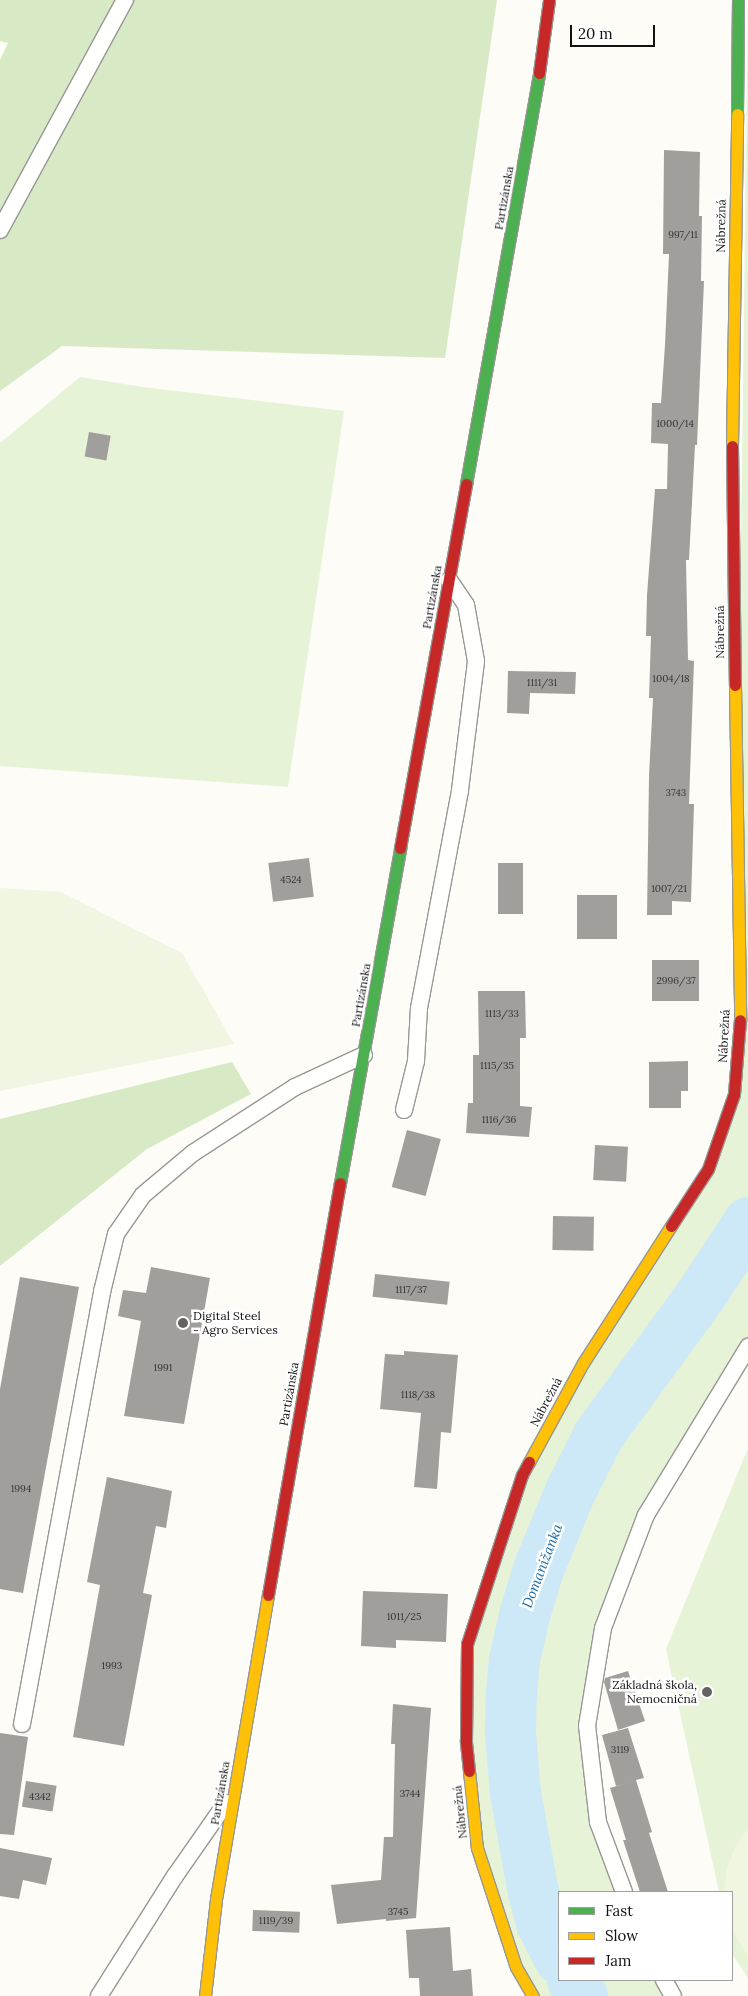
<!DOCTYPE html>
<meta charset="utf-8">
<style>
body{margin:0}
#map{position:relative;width:748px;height:1996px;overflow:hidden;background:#fdfcf7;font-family:Lora,serif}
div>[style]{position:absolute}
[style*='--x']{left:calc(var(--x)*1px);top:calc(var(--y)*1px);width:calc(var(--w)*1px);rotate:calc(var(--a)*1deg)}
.green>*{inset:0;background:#e7f3d7}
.forest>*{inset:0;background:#d8eac5}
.pitch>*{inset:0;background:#f0f6e1}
.river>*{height:51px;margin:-25.5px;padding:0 25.5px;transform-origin:25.5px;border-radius:25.5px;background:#cde8f7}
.building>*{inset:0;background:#a19f9c;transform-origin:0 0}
.roads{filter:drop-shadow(1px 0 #979795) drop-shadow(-1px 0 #979795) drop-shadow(0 1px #979795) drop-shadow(0 -1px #979795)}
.lane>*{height:16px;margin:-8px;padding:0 8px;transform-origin:8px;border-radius:8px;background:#fffffe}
.fast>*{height:11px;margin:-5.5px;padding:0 5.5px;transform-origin:5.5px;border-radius:5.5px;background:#4caf50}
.slow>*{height:11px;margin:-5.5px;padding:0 5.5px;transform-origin:5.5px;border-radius:5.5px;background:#ffc107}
.jam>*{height:11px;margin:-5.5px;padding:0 5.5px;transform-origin:5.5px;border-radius:5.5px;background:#c62828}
.dots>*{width:14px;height:14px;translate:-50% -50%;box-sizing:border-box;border:2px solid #fff;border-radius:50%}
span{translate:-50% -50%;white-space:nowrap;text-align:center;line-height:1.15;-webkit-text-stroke:5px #fff;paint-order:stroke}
.number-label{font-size:10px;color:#353434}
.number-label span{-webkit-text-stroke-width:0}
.street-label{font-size:12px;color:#111}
.poi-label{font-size:12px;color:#111}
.left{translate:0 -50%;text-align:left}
.right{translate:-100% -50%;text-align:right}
.water-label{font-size:14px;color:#1768a6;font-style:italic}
.legend{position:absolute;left:558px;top:1891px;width:175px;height:90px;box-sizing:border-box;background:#fff;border:1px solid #a0a0a0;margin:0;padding:6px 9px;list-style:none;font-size:15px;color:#111}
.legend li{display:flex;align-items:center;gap:10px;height:25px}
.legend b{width:25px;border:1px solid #a0a0a0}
.scale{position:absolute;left:570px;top:25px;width:85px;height:22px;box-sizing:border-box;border:2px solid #111;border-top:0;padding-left:6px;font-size:15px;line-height:18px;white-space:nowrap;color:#111;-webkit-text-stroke:4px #fff;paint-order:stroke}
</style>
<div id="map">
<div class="green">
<div style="clip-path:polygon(748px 0,748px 1347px,646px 1515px,603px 1628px,587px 1726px,598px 1822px,624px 1892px,559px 1892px,559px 1980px,665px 1980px,675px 1996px,533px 1996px,477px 1848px,467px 1644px,522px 1475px,708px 1169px,734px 1094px)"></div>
<div style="clip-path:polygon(80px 377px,143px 387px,344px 411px,288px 787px,0 766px,0 443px)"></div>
<div style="clip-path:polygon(748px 1448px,748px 1978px,732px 1954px,732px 1892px,719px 1892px,666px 1649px)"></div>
</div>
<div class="forest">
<div style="clip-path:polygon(0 0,497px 0,445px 358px,62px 346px,0 391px,0 60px,8px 43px,0 41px)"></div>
<div style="clip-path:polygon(232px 1062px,251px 1094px,147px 1149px,0 1266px,0 1119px)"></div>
</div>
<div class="pitch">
<div style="clip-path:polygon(0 888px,61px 892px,182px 953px,234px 1044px,0 1091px)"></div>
<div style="clip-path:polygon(748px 1828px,748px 1957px,732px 1930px,732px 1892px,724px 1892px,727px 1869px,734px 1849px)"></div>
</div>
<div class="river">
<div style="--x:559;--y:1958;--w:39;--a:-117"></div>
<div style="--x:541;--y:1923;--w:36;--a:-104"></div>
<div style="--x:532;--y:1888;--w:97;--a:-100"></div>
<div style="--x:515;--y:1792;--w:59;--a:-94.8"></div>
<div style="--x:510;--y:1733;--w:39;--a:-89"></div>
<div style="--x:511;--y:1694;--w:34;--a:-85"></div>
<div style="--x:514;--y:1660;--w:46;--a:-77.5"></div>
<div style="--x:524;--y:1615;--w:48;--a:-73.1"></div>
<div style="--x:538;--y:1569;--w:82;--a:-67.8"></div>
<div style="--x:569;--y:1493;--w:65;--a:-63.4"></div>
<div style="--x:598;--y:1435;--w:182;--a:-53.9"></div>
<div style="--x:705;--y:1288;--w:79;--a:-56.9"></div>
<div style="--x:572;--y:1980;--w:19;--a:58"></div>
</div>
<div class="building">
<div style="clip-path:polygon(664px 150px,700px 152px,699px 216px,702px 216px,701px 281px,704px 281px,697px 445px,695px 445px,689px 560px,686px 560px,688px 660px,694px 661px,689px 804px,694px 804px,691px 902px,672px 901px,672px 915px,647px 915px,649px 776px,653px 698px,649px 698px,651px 636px,646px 636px,647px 595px,655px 489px,667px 489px,668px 444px,651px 443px,652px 403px,661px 403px,665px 345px,669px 254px,663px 254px)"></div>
<div style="left:89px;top:432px;width:22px;height:25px;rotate:10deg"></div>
<div style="clip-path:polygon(508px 671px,576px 672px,575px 694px,530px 693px,529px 714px,507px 713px)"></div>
<div style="left:309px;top:858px;width:39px;height:41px;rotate:83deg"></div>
<div style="left:498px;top:863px;width:25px;height:51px"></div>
<div style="left:577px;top:895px;width:40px;height:44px"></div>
<div style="left:652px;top:960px;width:47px;height:41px"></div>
<div style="clip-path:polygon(478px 991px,525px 991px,526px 1038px,520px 1038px,520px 1106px,532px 1107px,529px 1137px,466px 1133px,468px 1103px,473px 1103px,473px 1055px,479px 1055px)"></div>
<div style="clip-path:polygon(688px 1061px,688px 1091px,681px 1091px,681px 1108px,649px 1108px,649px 1062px)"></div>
<div style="left:407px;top:1130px;width:35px;height:59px;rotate:15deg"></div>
<div style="left:595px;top:1145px;width:33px;height:35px;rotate:3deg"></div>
<div style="left:553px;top:1216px;width:41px;height:34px;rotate:1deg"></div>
<div style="clip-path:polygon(151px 1267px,210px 1278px,184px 1424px,124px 1416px,141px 1321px,118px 1316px,123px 1290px,146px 1293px)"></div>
<div style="left:375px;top:1274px;width:75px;height:23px;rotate:6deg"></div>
<div style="clip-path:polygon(20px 1277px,79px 1287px,23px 1593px,0 1589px,0 1389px)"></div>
<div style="clip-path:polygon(404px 1351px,458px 1355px,451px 1433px,441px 1432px,437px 1489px,414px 1487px,421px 1413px,380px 1409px,385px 1354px,404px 1355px)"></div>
<div style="clip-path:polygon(107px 1477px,172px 1491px,166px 1528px,156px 1526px,143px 1593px,152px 1595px,124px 1746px,73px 1737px,100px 1585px,87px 1582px)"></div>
<div style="clip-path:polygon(363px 1591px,448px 1594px,446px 1642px,396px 1640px,396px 1648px,361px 1646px)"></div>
<div style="clip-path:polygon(628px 1671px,645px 1721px,618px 1730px,604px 1682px,605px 1678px)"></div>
<div style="clip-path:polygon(393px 1704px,431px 1708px,416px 1918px,386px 1921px,386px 1919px,337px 1924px,331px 1885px,381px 1880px,384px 1837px,393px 1837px,395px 1744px,391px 1744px)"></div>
<div style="clip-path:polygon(628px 1728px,644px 1778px,636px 1780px,652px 1832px,649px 1833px,668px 1892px,640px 1892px,623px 1840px,626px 1840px,610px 1788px,627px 1783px,616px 1786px,602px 1735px)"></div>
<div style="clip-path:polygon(0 1733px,28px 1737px,14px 1835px,0 1834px)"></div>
<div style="left:26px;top:1781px;width:31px;height:26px;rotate:9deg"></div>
<div style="clip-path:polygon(0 1848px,52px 1858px,46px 1885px,23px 1880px,19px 1899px,0 1896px)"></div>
<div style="left:253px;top:1910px;width:47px;height:21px;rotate:2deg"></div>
<div style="clip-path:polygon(450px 1927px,453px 1971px,471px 1969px,473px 1996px,420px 1996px,419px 1978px,409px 1978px,406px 1930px)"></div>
</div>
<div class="roads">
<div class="lane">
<div style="--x:0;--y:230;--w:262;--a:-61.5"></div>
<div style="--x:404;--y:1110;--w:50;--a:-76.2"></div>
<div style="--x:416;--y:1061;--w:53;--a:-86.8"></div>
<div style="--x:419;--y:1008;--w:222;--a:-79.3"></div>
<div style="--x:460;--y:790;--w:130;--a:-82.9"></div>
<div style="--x:476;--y:661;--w:57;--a:-100.1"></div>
<div style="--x:466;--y:605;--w:30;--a:-124"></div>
<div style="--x:22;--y:1724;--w:439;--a:-79.5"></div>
<div style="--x:102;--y:1292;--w:60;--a:-76.4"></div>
<div style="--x:116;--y:1234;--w:47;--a:-55.3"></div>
<div style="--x:143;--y:1195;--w:65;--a:-40"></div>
<div style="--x:193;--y:1153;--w:121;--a:-32.9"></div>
<div style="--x:295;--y:1087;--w:76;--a:-24.9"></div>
<div style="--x:624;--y:1892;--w:75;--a:-110.4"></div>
<div style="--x:598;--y:1822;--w:97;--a:-96.5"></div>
<div style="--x:587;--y:1726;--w:99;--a:-80.7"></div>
<div style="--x:603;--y:1628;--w:121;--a:-69.2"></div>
<div style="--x:646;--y:1515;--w:197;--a:-58.7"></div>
<div style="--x:664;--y:1980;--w:18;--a:61"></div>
<div style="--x:99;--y:1996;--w:142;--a:-57.7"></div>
<div style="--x:175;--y:1876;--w:89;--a:-55.1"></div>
</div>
<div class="fast">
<div style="--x:737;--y:114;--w:114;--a:-89.5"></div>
<div style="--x:466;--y:484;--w:417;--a:-79.9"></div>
<div style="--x:340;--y:1183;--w:340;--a:-79.8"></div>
</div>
<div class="slow">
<div style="--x:732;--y:446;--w:332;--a:-89.1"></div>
<div style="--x:735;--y:685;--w:335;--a:89.1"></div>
<div style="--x:529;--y:1462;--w:113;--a:-61.4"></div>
<div style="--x:583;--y:1363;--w:163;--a:-57.3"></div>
<div style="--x:469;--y:1771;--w:77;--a:84.1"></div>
<div style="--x:477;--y:1848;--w:125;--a:71.9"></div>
<div style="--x:516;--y:1967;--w:34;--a:60"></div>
<div style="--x:205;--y:1996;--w:98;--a:-83.5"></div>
<div style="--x:216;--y:1899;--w:308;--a:-80.3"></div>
</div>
<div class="jam">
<div style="--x:539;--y:73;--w:74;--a:-82.2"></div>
<div style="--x:732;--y:446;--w:239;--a:89.3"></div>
<div style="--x:400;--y:848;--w:370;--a:-79.7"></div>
<div style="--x:671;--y:1226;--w:68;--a:-57"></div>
<div style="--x:708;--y:1169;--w:79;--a:-70.9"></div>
<div style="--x:734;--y:1094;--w:74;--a:-85.4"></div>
<div style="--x:268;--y:1595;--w:418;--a:-80.1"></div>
<div style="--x:469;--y:1771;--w:31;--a:-96"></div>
<div style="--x:466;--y:1740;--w:96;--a:-89.4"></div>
<div style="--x:467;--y:1644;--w:178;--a:-72"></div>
<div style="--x:522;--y:1475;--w:15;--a:-62"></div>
</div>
</div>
<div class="dots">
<div style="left:183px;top:1323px;background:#646362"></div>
<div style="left:707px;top:1692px;background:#646362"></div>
</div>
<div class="number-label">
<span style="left:683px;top:235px">997/11</span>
<span style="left:675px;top:424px">1000/14</span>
<span style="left:671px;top:679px">1004/18</span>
<span style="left:542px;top:683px">1111/31</span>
<span style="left:676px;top:793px">3743</span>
<span style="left:291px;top:880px">4524</span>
<span style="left:669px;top:889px">1007/21</span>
<span style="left:676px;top:981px">2996/37</span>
<span style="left:502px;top:1014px">1113/33</span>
<span style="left:497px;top:1066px">1115/35</span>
<span style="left:499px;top:1120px">1116/36</span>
<span style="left:411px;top:1290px">1117/37</span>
<span style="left:163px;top:1368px">1991</span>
<span style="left:418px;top:1395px">1118/38</span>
<span style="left:21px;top:1489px">1994</span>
<span style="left:404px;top:1617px">1011/25</span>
<span style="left:112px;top:1666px">1993</span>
<span style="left:620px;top:1750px">3119</span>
<span style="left:410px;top:1794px">3744</span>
<span style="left:40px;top:1797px">4342</span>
<span style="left:398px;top:1912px">3745</span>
<span style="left:276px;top:1921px">1119/39</span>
</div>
<div class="street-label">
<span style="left:504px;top:198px;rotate:-80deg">Partizánska</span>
<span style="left:721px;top:226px;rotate:-89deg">Nábrežná</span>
<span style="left:432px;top:597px;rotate:-80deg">Partizánska</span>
<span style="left:720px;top:632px;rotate:-90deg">Nábrežná</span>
<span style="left:361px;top:995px;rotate:-80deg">Partizánska</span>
<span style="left:724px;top:1036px;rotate:-87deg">Nábrežná</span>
<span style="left:289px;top:1394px;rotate:-80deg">Partizánska</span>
<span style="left:546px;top:1402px;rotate:-62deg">Nábrežná</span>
<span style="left:220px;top:1793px;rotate:-80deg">Partizánska</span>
<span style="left:460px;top:1812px;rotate:-96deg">Nábrežná</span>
</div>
<div class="poi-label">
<span class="left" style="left:193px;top:1323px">Digital Steel<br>- Agro Services</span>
<span class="right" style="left:697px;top:1692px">Základná škola,<br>Nemocničná</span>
</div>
<div class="water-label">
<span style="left:542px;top:1566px;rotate:-69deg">Domanižanka</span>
</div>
<ul class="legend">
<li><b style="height:6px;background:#4caf50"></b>Fast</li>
<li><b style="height:6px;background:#ffc107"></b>Slow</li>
<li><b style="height:6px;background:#c62828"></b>Jam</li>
</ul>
<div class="scale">20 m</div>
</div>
